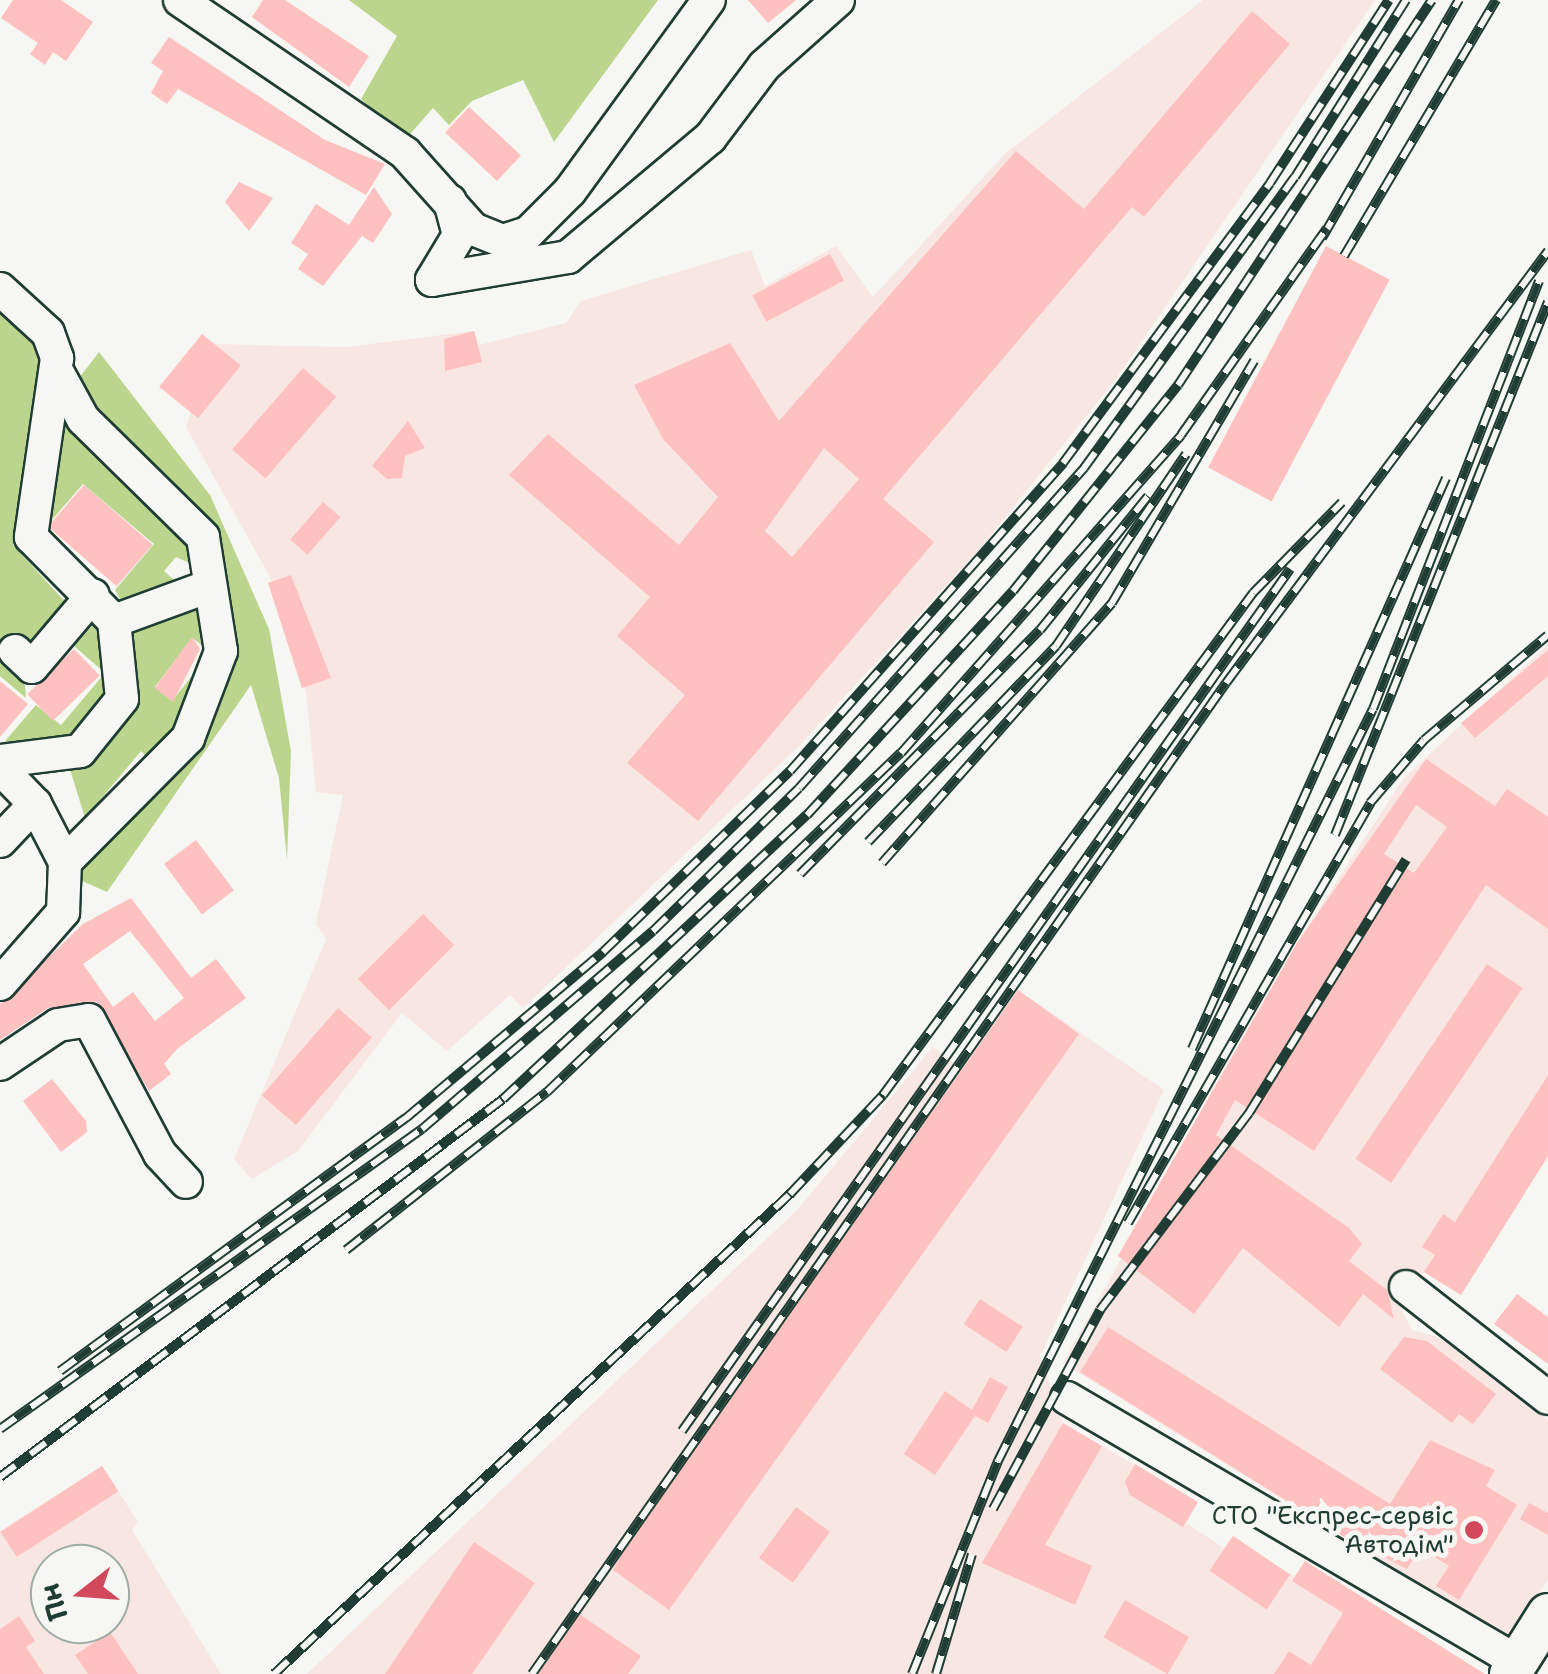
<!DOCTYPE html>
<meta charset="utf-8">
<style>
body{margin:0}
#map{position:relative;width:1548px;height:1674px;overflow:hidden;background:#f6f6f2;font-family:"Shantell Sans",sans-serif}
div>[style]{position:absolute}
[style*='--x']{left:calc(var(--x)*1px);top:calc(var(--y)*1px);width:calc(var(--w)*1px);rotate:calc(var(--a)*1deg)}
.built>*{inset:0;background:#f8e6e3}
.green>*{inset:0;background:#bbd58d}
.building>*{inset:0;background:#fec1c0;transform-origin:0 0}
.roads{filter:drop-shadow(2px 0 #1f3d34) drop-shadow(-2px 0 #1f3d34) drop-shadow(0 2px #1f3d34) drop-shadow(0 -2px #1f3d34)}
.minor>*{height:32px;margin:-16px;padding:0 16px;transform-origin:16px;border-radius:16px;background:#f6f6f2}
.major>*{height:40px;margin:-20px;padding:0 20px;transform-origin:20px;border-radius:20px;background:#f6f6f2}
.rail>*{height:10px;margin-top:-5px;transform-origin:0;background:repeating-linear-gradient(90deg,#f6f6f2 0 19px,#1f3d34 0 38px);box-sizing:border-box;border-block:2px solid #1f3d34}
.dots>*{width:28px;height:28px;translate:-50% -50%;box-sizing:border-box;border:5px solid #f6f6f2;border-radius:50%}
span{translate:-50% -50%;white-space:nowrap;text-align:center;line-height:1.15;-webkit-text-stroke:10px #f6f6f2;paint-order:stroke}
.poi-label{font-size:25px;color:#1f3d34}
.right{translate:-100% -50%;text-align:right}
.north{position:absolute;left:30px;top:1544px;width:100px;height:100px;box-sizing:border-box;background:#f6f6f2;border:2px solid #a0aca6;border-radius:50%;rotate:253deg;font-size:28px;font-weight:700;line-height:40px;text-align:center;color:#1f3d34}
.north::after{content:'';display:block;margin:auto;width:35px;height:45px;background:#d1495b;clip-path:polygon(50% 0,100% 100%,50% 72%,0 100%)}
</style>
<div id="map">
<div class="built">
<div style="clip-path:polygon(1203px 0,1375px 0,1116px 379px,979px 550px,801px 744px,523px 1008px,510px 995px,447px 1051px,402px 1013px,298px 1151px,252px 1179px,234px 1159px,326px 939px,316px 924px,343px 795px,316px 792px,306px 693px,269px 575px,186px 427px,214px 344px,346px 347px,474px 331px,479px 345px,566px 323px,581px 301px,751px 250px,765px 286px,836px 246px,873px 297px,1006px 153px)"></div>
<div style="clip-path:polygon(1548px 645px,1548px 1156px,1461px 1295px,1424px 1272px,1395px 1297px,1412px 1330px,1438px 1337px,1548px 1420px,1548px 1580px,1508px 1639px,1063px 1363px,1297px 943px,1403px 779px)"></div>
<div style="clip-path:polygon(1018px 990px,1164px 1090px,1040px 1356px,1063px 1423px,1198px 1502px,1186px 1523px,1224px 1548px,1233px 1536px,1294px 1577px,1305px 1561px,1485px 1674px,307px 1674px,797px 1210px,933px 1047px,963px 1069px)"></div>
<div style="clip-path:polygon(evenodd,102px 1466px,138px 1522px,132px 1530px,221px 1674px,0 1674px,0 1531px,102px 1466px,50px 1564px,110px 1564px,110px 1624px,50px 1624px,50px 1564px)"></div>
</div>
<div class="green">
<div style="clip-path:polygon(349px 0,658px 0,554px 142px,523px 80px,472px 101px,449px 125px,433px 108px,404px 141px,361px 99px,397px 36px)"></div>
<div style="clip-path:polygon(0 305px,42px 342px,23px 528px,13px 545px,69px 606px,36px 647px,19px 635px,3px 655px,24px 674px,26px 698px,0 676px)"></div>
<div style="clip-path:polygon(99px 352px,210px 495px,269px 629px,291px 751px,287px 860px,279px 778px,251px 685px,107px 892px,78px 879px,78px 864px,207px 717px,213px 559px,76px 382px)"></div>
<div style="clip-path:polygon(65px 414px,183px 524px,196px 566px,176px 557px,164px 571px,183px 588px,123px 604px,115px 590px,154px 544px,83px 484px,44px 529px)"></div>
<div style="clip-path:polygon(evenodd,197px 604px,214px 651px,187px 724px,147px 757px,141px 751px,85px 818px,69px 766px,87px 754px,129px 632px,197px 604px,192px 638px,211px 652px,172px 701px,155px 687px,192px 638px)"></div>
<div style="clip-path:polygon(100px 617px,116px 695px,77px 746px,0 747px,36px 705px,61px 725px,105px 673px,74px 646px)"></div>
</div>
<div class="building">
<div style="clip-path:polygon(13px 0,61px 0,93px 22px,66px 61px,53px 52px,45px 65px,30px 54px,38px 43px,1px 18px)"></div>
<div style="clip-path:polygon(263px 0,285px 0,369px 56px,349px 87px,252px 17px)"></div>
<div style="clip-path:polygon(748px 0,796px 0,768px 23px)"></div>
<div style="clip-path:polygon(evenodd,1252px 11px,1290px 44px,1144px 217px,1132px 207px,883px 499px,934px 542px,698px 821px,627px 763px,685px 695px,617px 636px,650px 597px,509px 475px,548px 434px,679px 545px,718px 497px,663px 439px,634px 385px,730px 343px,779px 421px,1016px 151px,1084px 209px,1252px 11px,824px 448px,859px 479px,792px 557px,765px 531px,824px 448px)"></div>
<div style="clip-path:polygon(169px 37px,325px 140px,385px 164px,366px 195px,178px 89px,167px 104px,151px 93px,163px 71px,151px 63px)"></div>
<div style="left:469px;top:107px;width:71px;height:35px;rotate:43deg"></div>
<div style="clip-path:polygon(239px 182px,273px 198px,249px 231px,225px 202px)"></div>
<div style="clip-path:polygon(374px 187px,392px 214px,373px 243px,362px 236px,323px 286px,298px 269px,308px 254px,291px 243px,316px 204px,349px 225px)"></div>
<div style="left:1326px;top:246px;width:72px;height:251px;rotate:28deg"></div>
<div style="left:830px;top:254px;width:30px;height:88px;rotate:62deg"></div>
<div style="clip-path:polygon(474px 331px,482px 362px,445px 371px,444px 339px)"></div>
<div style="left:202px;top:334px;width:50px;height:68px;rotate:39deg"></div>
<div style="left:303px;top:368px;width:44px;height:108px;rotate:41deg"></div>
<div style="clip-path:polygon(408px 421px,425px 448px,405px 456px,402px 478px,387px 479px,372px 466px)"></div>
<div style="left:84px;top:485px;width:91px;height:55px;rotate:41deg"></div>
<div style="left:323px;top:502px;width:23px;height:50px;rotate:41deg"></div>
<div style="clip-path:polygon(291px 575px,331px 678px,302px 688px,268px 583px)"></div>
<div style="clip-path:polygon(192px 637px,200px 649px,173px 702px,155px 688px)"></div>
<div style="left:74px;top:649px;width:37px;height:65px;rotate:46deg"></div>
<div style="clip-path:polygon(1548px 650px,1548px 676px,1475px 738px,1461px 723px)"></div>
<div style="clip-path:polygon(0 681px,28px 704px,0 737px)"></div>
<div style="clip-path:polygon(evenodd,1426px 759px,1495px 806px,1507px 789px,1548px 817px,1548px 929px,1486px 885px,1314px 1151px,1235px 1100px,1216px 1135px,1349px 1228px,1362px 1244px,1349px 1261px,1387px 1290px,1394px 1319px,1363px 1294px,1339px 1327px,1243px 1248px,1194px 1314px,1118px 1256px,1297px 943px,1426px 759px,1416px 805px,1447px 827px,1414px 873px,1384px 854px,1416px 805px)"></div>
<div style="left:196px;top:840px;width:63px;height:40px;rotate:53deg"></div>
<div style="clip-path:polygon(evenodd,131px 898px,191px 978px,216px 959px,246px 998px,177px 1049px,164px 1064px,171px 1074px,149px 1091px,97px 1002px,48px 1008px,0 1040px,0 1004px,83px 924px,131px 898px,130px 931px,184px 998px,155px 1021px,133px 992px,113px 1007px,83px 964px,130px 931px)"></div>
<div style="left:423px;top:914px;width:44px;height:92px;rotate:45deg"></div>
<div style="left:1487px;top:964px;width:43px;height:235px;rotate:34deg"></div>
<div style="clip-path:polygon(1018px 990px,1079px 1034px,669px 1610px,613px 1570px,626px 1546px)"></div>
<div style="left:338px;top:1008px;width:45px;height:116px;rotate:41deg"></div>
<div style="clip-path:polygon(1548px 1075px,1548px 1156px,1461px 1295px,1424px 1272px,1435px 1255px,1422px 1247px,1443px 1214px,1455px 1222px)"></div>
<div style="clip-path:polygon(52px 1079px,86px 1121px,87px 1132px,61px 1152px,23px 1101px)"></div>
<div style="clip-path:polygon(1517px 1294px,1548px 1317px,1548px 1364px,1494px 1324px)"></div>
<div style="left:980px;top:1299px;width:51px;height:30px;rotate:33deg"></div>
<div style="clip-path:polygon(1108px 1327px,1390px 1504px,1430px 1440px,1495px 1470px,1486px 1486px,1517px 1505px,1459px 1600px,1436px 1586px,1449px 1566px,1420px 1548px,1407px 1569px,1343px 1536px,1080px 1372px)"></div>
<div style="clip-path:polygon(1404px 1337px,1427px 1341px,1496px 1394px,1473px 1424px,1459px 1414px,1452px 1423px,1380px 1369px)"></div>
<div style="clip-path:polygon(990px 1377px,1008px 1387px,988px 1423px,975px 1416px,935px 1475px,904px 1454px,945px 1391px,972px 1410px)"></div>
<div style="clip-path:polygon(1063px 1423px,1102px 1446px,1045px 1545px,1092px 1566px,1075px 1605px,982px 1563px)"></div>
<div style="clip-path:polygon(1135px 1464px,1198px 1502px,1183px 1527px,1130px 1495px,1125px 1482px)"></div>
<div style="left:102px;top:1466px;width:30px;height:121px;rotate:57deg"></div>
<div style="clip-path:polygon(1529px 1503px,1548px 1513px,1548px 1535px,1520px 1519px)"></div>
<div style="left:796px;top:1507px;width:42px;height:63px;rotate:36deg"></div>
<div style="left:1233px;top:1536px;width:69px;height:42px;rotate:34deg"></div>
<div style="clip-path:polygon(474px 1542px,535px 1583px,472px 1674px,385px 1674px)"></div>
<div style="clip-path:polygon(1305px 1561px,1370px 1602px,1485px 1674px,1274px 1674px,1289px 1651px,1311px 1665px,1343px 1613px,1292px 1581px)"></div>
<div style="left:1125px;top:1600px;width:74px;height:43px;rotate:30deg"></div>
<div style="clip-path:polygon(579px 1614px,641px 1656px,628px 1674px,538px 1674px)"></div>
<div style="clip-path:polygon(19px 1616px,35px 1641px,26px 1647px,44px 1674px,0 1674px,0 1629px)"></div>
<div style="clip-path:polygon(110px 1632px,138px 1674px,88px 1674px,75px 1655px)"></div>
</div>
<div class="roads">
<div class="minor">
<div style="--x:180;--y:0;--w:272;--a:34.2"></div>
<div style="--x:405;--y:153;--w:102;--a:48.2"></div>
<div style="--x:473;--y:229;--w:32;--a:22"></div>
<div style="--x:503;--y:241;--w:26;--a:-18"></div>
<div style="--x:528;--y:233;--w:59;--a:-45"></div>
<div style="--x:570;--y:191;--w:236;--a:-54"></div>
<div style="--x:432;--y:280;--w:138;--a:-9.6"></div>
<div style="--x:568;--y:257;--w:185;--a:-40"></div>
<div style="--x:710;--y:138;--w:90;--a:-53.1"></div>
<div style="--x:764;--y:66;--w:99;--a:-41.7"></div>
<div style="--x:432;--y:280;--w:52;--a:-59"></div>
<div style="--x:459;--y:235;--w:35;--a:-105"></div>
<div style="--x:0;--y:289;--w:65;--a:42.5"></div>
<div style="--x:48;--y:333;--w:27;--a:70"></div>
<div style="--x:57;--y:358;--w:181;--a:98.3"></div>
<div style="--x:31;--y:537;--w:118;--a:45.3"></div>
<div style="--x:114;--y:621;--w:78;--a:84.1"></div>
<div style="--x:122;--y:699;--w:67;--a:128.9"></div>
<div style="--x:80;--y:751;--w:81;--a:172.9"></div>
<div style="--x:114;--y:621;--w:96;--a:-20.1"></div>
<div style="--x:15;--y:651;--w:23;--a:43"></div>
<div style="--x:32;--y:667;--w:94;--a:-49.7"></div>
<div style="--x:0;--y:768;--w:50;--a:45.8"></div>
<div style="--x:35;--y:804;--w:65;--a:62.7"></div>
<div style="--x:0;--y:841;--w:51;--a:-46.6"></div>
<div style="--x:0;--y:984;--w:96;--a:-48.8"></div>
<div style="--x:63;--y:912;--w:50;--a:-87.7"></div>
<div style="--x:65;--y:862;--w:175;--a:-45.2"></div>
<div style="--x:188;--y:738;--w:93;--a:-69.2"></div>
<div style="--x:221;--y:651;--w:115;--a:-99"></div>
<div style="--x:203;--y:537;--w:168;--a:-135.5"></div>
<div style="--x:83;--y:419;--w:52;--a:-118.5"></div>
<div style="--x:0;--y:1064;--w:70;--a:-33.9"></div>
<div style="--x:58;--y:1025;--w:31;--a:-9"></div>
<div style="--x:89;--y:1020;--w:152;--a:62.1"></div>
<div style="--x:160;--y:1154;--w:38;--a:47"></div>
<div style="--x:1406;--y:1287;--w:180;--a:38"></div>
<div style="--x:1067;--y:1398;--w:523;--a:30.34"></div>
</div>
<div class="major">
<div style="--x:1510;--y:1674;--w:71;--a:-57.7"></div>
</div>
</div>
<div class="rail">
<div style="--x:1322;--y:238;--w:275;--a:-60.1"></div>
<div style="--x:1344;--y:256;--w:298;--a:-59.3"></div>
<div style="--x:1335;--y:835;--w:574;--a:-68.22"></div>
<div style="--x:868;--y:842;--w:272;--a:-46.2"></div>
<div style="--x:1056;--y:646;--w:232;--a:-55.9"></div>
<div style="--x:882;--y:863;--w:347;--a:-48.5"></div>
<div style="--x:1112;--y:603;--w:281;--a:-59.6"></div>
<div style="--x:800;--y:874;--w:342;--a:-45.5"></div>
<div style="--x:1040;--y:630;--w:172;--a:-51.1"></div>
<div style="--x:1192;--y:1049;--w:625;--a:-66.02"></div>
<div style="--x:1128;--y:1223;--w:485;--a:-60"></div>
<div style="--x:1370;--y:803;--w:83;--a:-49.4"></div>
<div style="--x:1424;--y:740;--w:162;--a:-40.3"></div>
<div style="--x:346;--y:1250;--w:256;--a:-38.2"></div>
<div style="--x:547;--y:1092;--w:490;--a:-43.8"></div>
<div style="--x:901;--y:753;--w:424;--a:-48.6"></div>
<div style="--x:1181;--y:435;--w:253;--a:-54.8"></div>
<div style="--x:60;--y:1371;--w:429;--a:-36.2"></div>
<div style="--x:406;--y:1118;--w:258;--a:-40.1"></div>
<div style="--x:603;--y:952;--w:260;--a:-44.1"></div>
<div style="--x:790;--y:771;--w:412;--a:-48.4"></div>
<div style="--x:1063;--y:463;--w:348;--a:-53.5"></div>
<div style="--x:1270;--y:183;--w:218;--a:-57"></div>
<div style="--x:0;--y:1429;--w:518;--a:-35.41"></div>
<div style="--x:422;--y:1129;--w:304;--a:-40.6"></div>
<div style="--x:653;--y:931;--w:204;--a:-44.4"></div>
<div style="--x:799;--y:788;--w:429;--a:-48.3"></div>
<div style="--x:1084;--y:468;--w:359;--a:-54.1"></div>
<div style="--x:1295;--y:177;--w:209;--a:-57.9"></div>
<div style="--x:682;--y:1431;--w:1055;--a:-54.8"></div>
<div style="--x:0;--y:1477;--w:629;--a:-36.92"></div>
<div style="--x:503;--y:1099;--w:416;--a:-43.1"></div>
<div style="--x:807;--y:815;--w:304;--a:-47.4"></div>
<div style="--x:1013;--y:591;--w:264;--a:-51.3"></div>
<div style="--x:1178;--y:385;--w:461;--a:-56.6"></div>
<div style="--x:993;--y:1509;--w:226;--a:-61.7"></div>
<div style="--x:1100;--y:1310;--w:247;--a:-52.9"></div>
<div style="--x:1249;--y:1113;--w:298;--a:-58.2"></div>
<div style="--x:274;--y:1674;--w:705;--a:-42.93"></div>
<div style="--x:790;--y:1194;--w:136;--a:-46.8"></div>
<div style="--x:883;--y:1095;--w:624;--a:-53.61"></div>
<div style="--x:1253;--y:593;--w:127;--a:-45.6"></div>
<div style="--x:532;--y:1674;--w:1210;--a:-55"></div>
<div style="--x:1226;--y:683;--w:539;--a:-53.3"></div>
<div style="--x:912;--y:1674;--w:230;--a:-68"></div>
<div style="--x:998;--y:1461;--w:840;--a:-63.5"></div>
<div style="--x:1373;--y:709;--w:459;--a:-68.8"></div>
<div style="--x:936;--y:1674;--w:125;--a:-73.3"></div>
</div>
<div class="dots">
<div style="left:1474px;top:1530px;background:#d1495b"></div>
</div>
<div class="poi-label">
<span class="right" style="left:1454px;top:1530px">СТО "Експрес-сервіс<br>Автодім"</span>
</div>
<div class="north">Пн</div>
</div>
